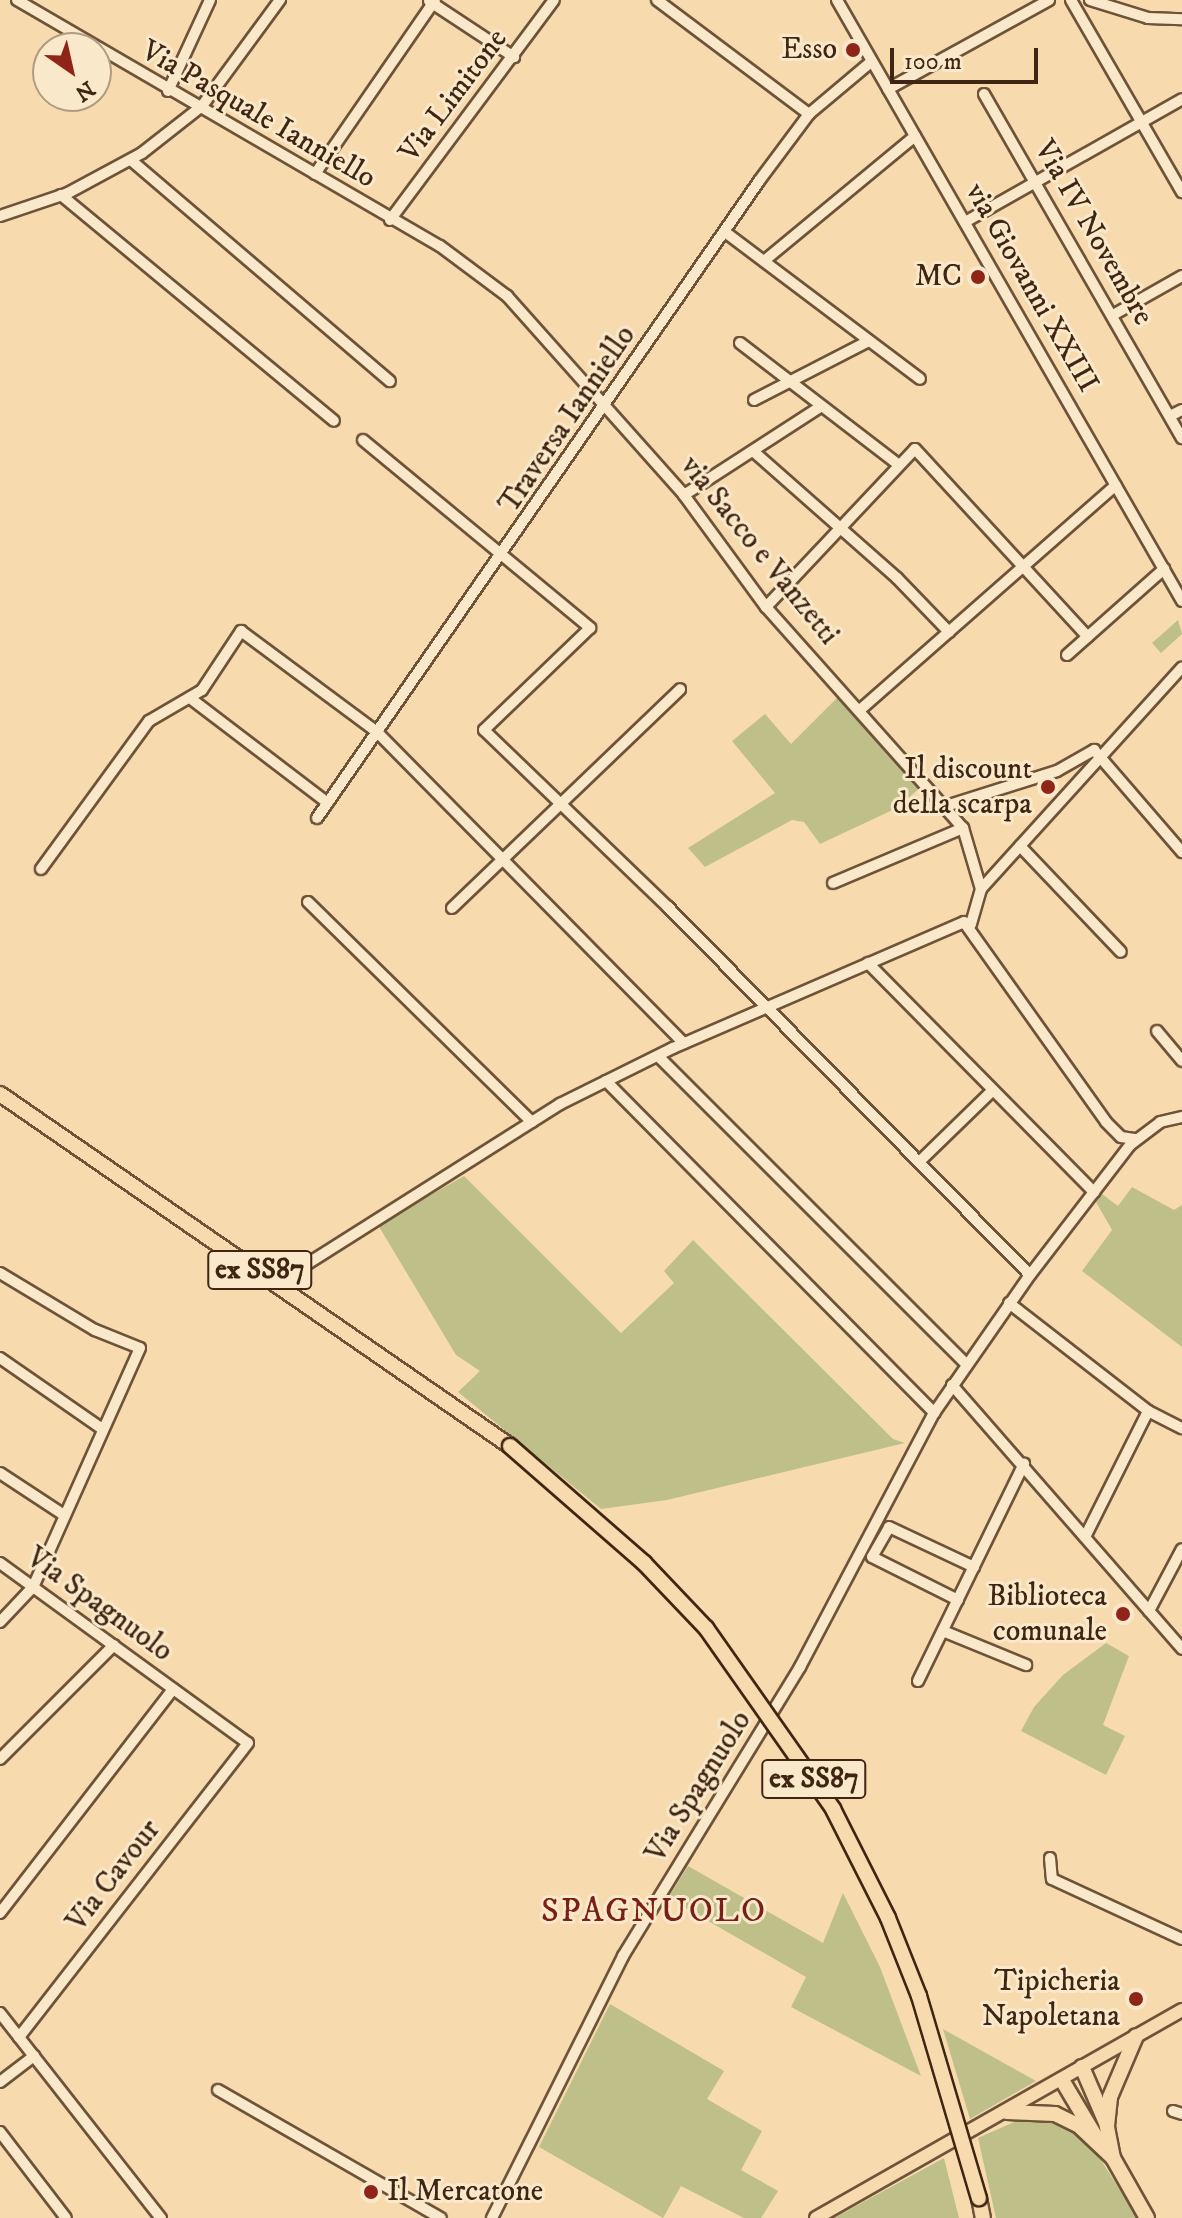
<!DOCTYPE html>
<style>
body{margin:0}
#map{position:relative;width:1182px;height:2218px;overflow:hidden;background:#f7dbaf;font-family:"IM FELL DW Pica",serif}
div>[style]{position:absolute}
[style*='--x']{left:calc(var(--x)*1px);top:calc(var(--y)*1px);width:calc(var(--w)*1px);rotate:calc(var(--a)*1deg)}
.green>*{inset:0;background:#bfc089}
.roads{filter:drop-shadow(2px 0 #6e5339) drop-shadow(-2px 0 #6e5339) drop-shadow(0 2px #6e5339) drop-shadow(0 -2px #6e5339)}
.minor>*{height:10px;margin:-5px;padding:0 5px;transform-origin:5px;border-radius:5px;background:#fae8cb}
.major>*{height:12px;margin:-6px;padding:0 6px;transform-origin:6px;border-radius:6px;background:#f7dbaf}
.highway>*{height:14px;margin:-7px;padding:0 7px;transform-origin:7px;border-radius:7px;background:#f7dbaf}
.bridges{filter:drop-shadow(2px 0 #402612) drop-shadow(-2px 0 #402612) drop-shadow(0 2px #402612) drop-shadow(0 -2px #402612)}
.highway-bridge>*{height:14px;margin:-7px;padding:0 7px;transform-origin:7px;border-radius:7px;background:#f7dbaf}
.dots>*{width:22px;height:22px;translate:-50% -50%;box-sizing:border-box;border:4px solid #fae8cb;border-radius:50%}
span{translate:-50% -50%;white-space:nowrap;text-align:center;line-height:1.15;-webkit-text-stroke:6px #fae8cb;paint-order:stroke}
.shield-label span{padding:2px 6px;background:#fae8cb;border:2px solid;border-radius:6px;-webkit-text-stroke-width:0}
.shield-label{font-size:28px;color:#402612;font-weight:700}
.poi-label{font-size:30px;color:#402612}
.right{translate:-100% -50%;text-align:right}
.left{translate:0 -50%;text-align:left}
.street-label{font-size:30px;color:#402612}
.quarter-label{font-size:34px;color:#7a1f14;letter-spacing:2px}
.north{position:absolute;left:32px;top:32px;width:80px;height:80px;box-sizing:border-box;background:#fae8cb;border:2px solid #b09a81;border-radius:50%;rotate:146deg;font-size:22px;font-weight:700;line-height:32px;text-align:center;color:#402612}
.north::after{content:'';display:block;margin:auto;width:28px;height:36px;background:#8f2418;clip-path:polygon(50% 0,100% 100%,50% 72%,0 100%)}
.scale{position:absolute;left:890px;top:48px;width:148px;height:36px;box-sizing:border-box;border:4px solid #402612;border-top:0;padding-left:10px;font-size:24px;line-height:28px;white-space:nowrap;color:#402612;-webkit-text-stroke:6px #fae8cb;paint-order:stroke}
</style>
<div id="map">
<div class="green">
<div style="clip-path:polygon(1178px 620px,1182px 634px,1161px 653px,1152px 643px)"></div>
<div style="clip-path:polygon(838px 697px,922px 786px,897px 808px,820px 844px,804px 822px,792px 820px,705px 867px,688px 848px,775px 793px,732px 741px,765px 714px,791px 744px)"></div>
<div style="clip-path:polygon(464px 1176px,621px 1333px,674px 1283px,664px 1271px,693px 1240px,893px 1439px,905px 1443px,667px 1500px,601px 1509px,458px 1392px,480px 1371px,456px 1355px,378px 1225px)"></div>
<div style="clip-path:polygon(1132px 1187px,1174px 1210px,1182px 1205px,1182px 1347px,1082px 1271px,1112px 1230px,1096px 1202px,1102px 1194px,1118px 1206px)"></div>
<div style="clip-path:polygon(1106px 1643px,1129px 1656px,1103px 1725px,1125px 1736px,1106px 1775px,1021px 1731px,1034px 1707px,1063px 1675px)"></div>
<div style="clip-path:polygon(688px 1866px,823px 1943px,843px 1893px,880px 1967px,921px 2076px,791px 2007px,806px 1977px,668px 1898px)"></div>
<div style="clip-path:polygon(610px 2004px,724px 2071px,707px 2099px,762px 2131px,741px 2170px,778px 2191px,761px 2218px,744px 2218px,681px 2186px,663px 2218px,539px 2147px)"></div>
<div style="clip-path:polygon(943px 2029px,1036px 2081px,970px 2119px)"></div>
<div style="clip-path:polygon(1032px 2114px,1062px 2119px,1083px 2132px,1138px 2218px,996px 2218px,978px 2138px)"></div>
<div style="clip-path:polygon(944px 2158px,959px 2218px,833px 2218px,834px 2218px)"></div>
</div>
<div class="roads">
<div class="minor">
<div style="--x:17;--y:0;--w:489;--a:30.2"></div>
<div style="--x:440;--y:246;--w:84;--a:36.7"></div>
<div style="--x:507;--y:296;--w:266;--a:48.3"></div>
<div style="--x:684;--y:495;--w:139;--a:53.8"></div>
<div style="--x:766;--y:607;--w:296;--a:48.3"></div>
<div style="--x:963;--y:828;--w:64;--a:73.6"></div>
<div style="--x:981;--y:889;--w:37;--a:106"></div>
<div style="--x:657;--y:0;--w:190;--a:36.9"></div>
<div style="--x:837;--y:0;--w:693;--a:60.14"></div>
<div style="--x:1071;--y:0;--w:222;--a:60"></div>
<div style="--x:1090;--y:0;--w:61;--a:17.2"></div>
<div style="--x:1148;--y:18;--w:34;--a:2"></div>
<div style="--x:429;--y:1;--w:102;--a:33.4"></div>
<div style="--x:888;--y:89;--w:184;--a:-28.9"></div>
<div style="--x:168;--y:91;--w:100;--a:-65.2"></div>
<div style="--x:984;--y:94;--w:397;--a:60.1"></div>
<div style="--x:132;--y:161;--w:339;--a:40.5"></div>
<div style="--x:315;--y:174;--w:211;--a:-55.4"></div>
<div style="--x:61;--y:195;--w:354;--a:39.6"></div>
<div style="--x:0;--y:216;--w:72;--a:-18.7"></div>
<div style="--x:68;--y:193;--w:84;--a:-28.4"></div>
<div style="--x:142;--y:153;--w:76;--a:-38.1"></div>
<div style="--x:202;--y:106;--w:132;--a:-53.7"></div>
<div style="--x:390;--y:220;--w:274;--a:-53.3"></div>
<div style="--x:965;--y:222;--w:249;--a:-29.5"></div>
<div style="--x:725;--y:232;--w:244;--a:37"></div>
<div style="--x:764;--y:261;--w:196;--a:-39.6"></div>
<div style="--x:1113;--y:315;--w:79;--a:-29.5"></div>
<div style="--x:740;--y:343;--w:200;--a:37.5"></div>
<div style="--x:754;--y:400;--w:129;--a:-27.2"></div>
<div style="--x:1170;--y:416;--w:13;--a:-27"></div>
<div style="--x:363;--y:440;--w:295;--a:39.6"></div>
<div style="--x:590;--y:628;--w:147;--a:136.1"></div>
<div style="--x:484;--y:730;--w:255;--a:43.9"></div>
<div style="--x:668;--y:907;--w:516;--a:45.47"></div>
<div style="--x:753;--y:451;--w:192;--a:41.4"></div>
<div style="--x:897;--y:578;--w:75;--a:46.1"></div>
<div style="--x:684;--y:495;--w:162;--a:-32.9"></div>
<div style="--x:766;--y:607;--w:217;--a:-46.7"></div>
<div style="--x:915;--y:449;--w:255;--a:47.4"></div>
<div style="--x:1067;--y:655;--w:130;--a:-41.6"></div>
<div style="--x:190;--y:698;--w:173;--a:37.3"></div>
<div style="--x:861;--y:709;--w:339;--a:-41.3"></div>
<div style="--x:946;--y:806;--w:116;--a:-17.5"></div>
<div style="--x:1057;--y:771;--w:43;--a:-29.6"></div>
<div style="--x:1094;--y:750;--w:135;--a:49.2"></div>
<div style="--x:317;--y:818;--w:775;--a:-55.24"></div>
<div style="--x:759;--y:181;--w:84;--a:-53.3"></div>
<div style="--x:809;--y:114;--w:81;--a:-40"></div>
<div style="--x:1020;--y:846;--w:146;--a:46.4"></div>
<div style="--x:41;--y:869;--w:183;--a:-53.9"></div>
<div style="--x:149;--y:721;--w:61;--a:-30.3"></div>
<div style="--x:202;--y:690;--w:71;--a:-56.5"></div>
<div style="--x:241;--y:631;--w:169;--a:36.6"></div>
<div style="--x:377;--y:732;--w:437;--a:45.4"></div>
<div style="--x:833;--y:883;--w:141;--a:-22.9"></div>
<div style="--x:981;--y:889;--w:299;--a:-47.8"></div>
<div style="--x:308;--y:902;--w:314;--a:44.5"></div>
<div style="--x:452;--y:908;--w:316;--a:-43.8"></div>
<div style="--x:868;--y:963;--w:322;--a:45.4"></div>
<div style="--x:1157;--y:1031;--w:39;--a:50"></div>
<div style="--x:658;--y:1056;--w:436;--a:45"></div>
<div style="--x:606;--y:1081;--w:467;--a:45.3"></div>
<div style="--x:919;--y:1162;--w:102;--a:-44.2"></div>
<div style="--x:299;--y:1269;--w:309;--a:-32.3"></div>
<div style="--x:560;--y:1104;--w:126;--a:-26.4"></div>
<div style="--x:673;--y:1048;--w:317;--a:-23.4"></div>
<div style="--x:964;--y:922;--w:245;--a:54.6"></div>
<div style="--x:1106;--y:1122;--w:21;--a:45"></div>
<div style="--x:1121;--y:1137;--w:15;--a:8"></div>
<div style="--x:0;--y:1273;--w:111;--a:31"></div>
<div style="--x:95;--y:1330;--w:48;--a:21.8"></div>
<div style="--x:140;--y:1348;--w:262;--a:114.1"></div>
<div style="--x:33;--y:1587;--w:48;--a:133.3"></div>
<div style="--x:1009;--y:1303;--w:176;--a:37.8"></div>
<div style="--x:1148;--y:1411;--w:38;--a:27"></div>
<div style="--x:0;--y:1358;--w:123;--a:34.7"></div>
<div style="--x:952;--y:1385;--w:350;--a:48.9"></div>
<div style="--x:0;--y:1473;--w:77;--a:33.3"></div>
<div style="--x:1085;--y:1537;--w:141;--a:-63.4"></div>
<div style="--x:0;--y:1563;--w:306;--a:36"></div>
<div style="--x:248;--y:1743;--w:373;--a:127.9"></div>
<div style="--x:958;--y:1600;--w:96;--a:-153.4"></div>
<div style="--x:872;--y:1557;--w:34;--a:-60"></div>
<div style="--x:889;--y:1527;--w:94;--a:25.2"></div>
<div style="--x:1149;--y:1611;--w:70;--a:-62"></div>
<div style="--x:943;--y:1631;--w:90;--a:22.3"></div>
<div style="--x:918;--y:1681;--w:242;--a:-64"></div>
<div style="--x:0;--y:1759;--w:161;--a:-45"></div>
<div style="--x:1050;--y:1858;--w:21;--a:85"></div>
<div style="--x:1052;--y:1879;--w:143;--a:24.8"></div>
<div style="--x:0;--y:1913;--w:283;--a:-52.3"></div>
<div style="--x:0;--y:2013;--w:261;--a:51.9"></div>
<div style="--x:0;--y:2082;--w:43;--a:-37.4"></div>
<div style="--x:218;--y:2090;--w:257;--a:29.9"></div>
<div style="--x:1173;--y:2111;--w:9;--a:18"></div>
<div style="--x:0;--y:2132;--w:108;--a:52.5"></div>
<div style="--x:492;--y:2218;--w:293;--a:-63.4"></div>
<div style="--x:623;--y:1956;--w:339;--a:-58.5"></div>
<div style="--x:800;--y:1667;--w:287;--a:-62.2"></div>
<div style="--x:934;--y:1413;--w:168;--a:-55.2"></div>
<div style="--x:1030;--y:1275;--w:164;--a:-52.4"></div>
<div style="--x:1130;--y:1145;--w:38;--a:-37"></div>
<div style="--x:1160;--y:1122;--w:23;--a:-13"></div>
</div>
<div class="major">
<div style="--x:816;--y:2218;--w:421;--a:-29.6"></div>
</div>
<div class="highway">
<div style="--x:0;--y:1094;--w:620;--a:34.61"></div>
<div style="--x:1082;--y:2067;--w:63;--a:66.7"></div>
<div style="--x:1062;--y:2080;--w:69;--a:59.3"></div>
<div style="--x:1007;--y:2112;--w:48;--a:2.4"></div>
<div style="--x:1055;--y:2114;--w:25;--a:26"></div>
<div style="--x:1078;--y:2125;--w:48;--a:43.3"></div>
<div style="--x:1113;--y:2158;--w:69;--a:60.5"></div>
<div style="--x:1113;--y:2158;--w:33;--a:-101"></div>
<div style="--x:1107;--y:2126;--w:29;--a:-84"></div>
<div style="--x:1110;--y:2097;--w:66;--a:-66.9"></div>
<div style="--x:979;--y:2198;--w:20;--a:79"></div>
</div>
</div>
<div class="bridges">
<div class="highway-bridge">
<div style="--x:510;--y:1446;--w:178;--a:41.1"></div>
<div style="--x:644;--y:1563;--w:90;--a:46.4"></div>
<div style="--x:706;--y:1628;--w:221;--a:54.9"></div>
<div style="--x:833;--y:1809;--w:122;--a:63.2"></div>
<div style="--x:888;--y:1918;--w:84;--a:68.3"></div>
<div style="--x:919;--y:1996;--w:211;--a:73.5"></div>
</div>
</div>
<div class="dots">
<div style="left:853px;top:50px;background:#8f2418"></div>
<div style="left:978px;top:277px;background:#8f2418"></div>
<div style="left:1048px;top:787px;background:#8f2418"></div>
<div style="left:1123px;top:1614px;background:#8f2418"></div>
<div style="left:1136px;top:1999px;background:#8f2418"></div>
<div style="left:371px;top:2192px;background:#8f2418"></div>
</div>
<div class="shield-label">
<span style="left:260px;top:1270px">ex SS87</span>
<span style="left:814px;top:1779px">ex SS87</span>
</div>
<div class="poi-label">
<span class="right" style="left:837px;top:50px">Esso</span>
<span class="right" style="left:962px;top:277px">MC</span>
<span class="right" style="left:1032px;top:787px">Il discount<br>della scarpa</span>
<span class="right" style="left:1107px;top:1614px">Biblioteca<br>comunale</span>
<span class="right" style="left:1120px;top:1999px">Tipicheria<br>Napoletana</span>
<span class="left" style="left:387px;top:2192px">Il Mercatone</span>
</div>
<div class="street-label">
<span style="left:454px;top:96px;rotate:-53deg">Via Limitone</span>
<span style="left:258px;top:115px;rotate:30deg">Via Pasquale Ianniello</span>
<span style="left:1093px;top:233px;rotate:60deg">Via IV Novembre</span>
<span style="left:1031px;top:288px;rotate:60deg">via Giovanni XXIII</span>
<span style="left:568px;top:420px;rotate:-56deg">Traversa Ianniello</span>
<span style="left:759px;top:551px;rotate:51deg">via Sacco e Vanzetti</span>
<span style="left:99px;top:1605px;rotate:36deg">Via Spagnuolo</span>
<span style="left:699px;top:1787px;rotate:-58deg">Via Spagnuolo</span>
<span style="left:114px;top:1876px;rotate:-52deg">Via Cavour</span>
</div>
<div class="quarter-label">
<span style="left:654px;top:1912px">SPAGNUOLO</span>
</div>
<div class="north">N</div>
<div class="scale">100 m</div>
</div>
